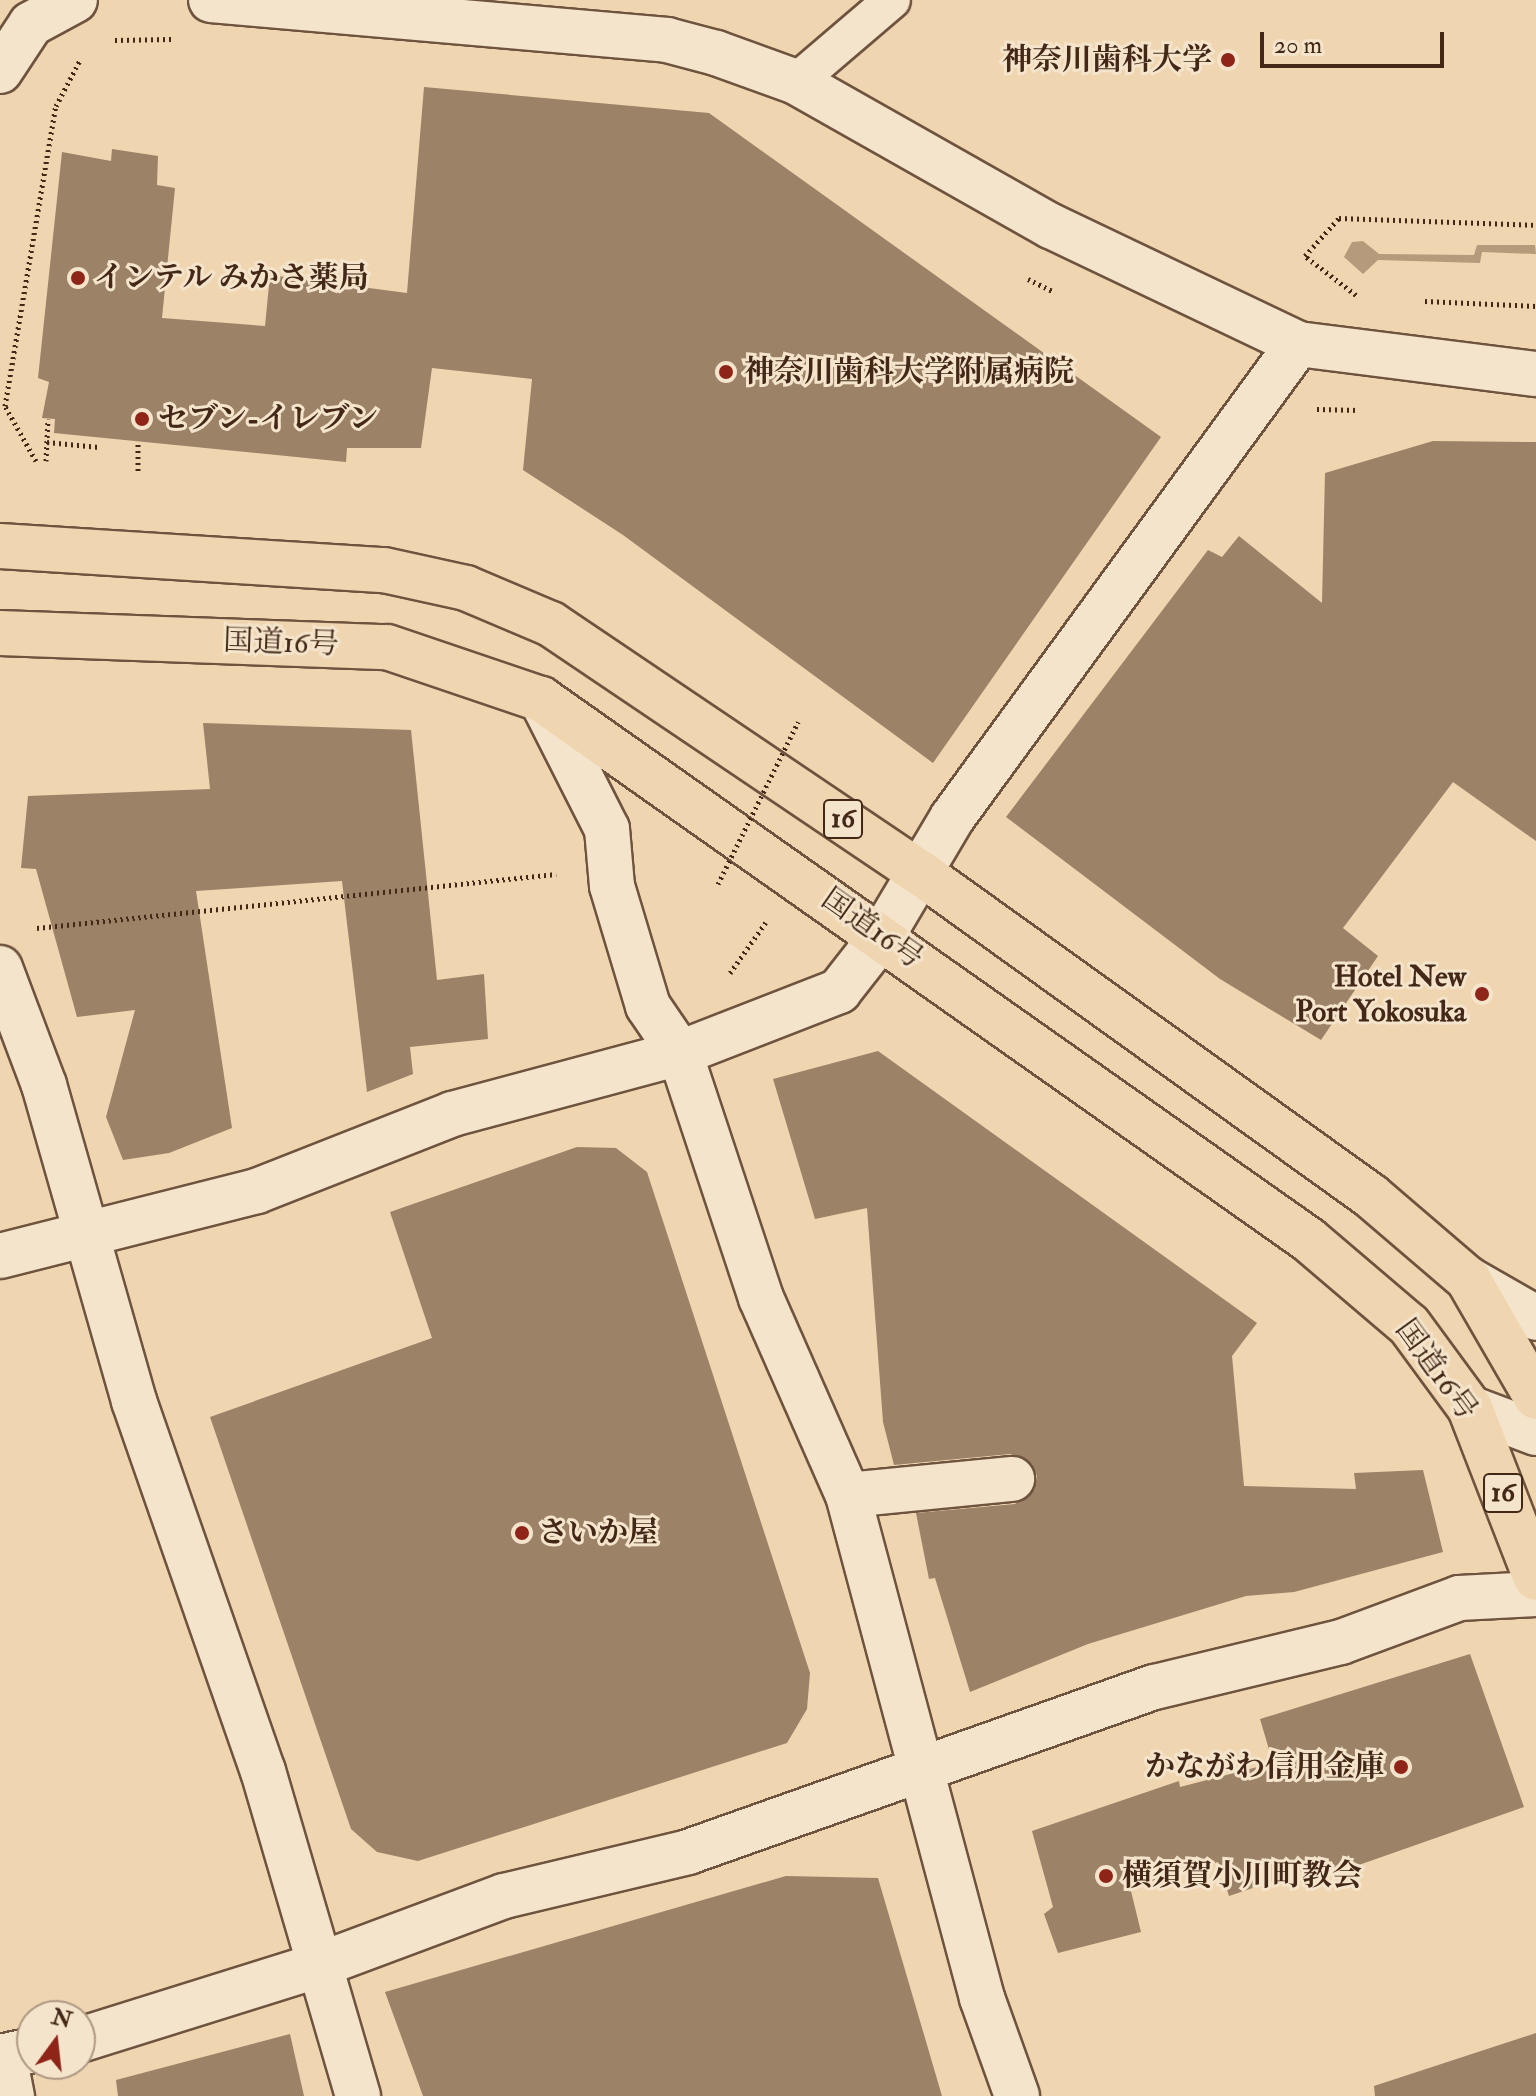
<!DOCTYPE html>
<meta charset="utf-8">
<style>
body{margin:0}
#map{position:relative;width:1536px;height:2096px;overflow:hidden;background:#efd5b0;font-family:"IM FELL Double Pica","Noto Serif JP",serif}
div>[style]{position:absolute}
[style*='--x']{left:calc(var(--x)*1px);top:calc(var(--y)*1px);width:calc(var(--w)*1px);rotate:calc(var(--a)*1deg)}
.water>*{inset:0;background:#b59a7c}
.building>*{inset:0;background:#9c8267}
.path>*{height:5px;margin-top:-2.5px;transform-origin:0;background:repeating-linear-gradient(90deg,#432818 0 2px,transparent 0 6px)}
.roads{filter:drop-shadow(2px 0 #6e533e) drop-shadow(-2px 0 #6e533e) drop-shadow(0 2px #6e533e) drop-shadow(0 -2px #6e533e)}
.service>*{height:36px;margin:-18px;padding:0 18px;transform-origin:18px;border-radius:18px;background:#f5e4cc}
.minor>*{height:44px;margin:-22px;padding:0 22px;transform-origin:22px;border-radius:22px;background:#f5e4cc}
.tertiary>*{height:44px;margin:-22px;padding:0 22px;transform-origin:22px;border-radius:22px;background:#f5e4cc}
.trunk>*{height:44px;margin:-22px;padding:0 22px;transform-origin:22px;border-radius:22px;background:#efd5b0}
.path-bridge>*{height:5px;margin-top:-2.5px;transform-origin:0;background:repeating-linear-gradient(90deg,#432818 0 2px,transparent 0 6px)}
.dots>*{width:22px;height:22px;translate:-50% -50%;box-sizing:border-box;border:4px solid #f5e4cc;border-radius:50%}
span{translate:-50% -50%;white-space:nowrap;text-align:center;line-height:1.15;-webkit-text-stroke:6px #f5e4cc;paint-order:stroke}
.shield-label span{padding:2px 6px;background:#f5e4cc;border:2px solid;border-radius:6px;-webkit-text-stroke-width:0}
.shield-label{font-size:28px;color:#432818;font-weight:700}
.poi-label{font-size:30px;color:#432818;font-weight:700}
.right{translate:-100% -50%;text-align:right}
.left{translate:0 -50%;text-align:left}
.street-label{font-size:30px;color:#432818}
.north{position:absolute;left:16px;top:2000px;width:80px;height:80px;box-sizing:border-box;background:#f5e4cc;border:2px solid #ae9984;border-radius:50%;rotate:15deg;font-size:22px;font-weight:700;line-height:32px;text-align:center;color:#432818}
.north::after{content:'';display:block;margin:auto;width:28px;height:36px;background:#8f2418;clip-path:polygon(50% 0,100% 100%,50% 72%,0 100%)}
.scale{position:absolute;left:1260px;top:32px;width:184px;height:36px;box-sizing:border-box;border:4px solid #432818;border-top:0;padding-left:10px;font-size:24px;line-height:28px;white-space:nowrap;color:#432818;-webkit-text-stroke:6px #f5e4cc;paint-order:stroke}
</style>
<div id="map">
<div class="water">
<div style="clip-path:polygon(1363px 241px,1379px 254px,1474px 255px,1477px 245px,1535px 245px,1536px 254px,1482px 252px,1480px 263px,1378px 260px,1363px 274px,1344px 257px,1352px 242px)"></div>
</div>
<div class="building">
<div style="clip-path:polygon(424px 87px,709px 113px,1161px 437px,933px 763px,623px 535px,523px 470px,532px 379px,432px 368px,421px 448px,347px 448px,346px 462px,54px 433px,55px 419px,42px 418px,49px 382px,38px 378px,62px 152px,111px 161px,112px 149px,158px 156px,157px 185px,175px 188px,162px 318px,265px 326px,270px 275px,407px 293px)"></div>
<div style="clip-path:polygon(1433px 441px,1536px 442px,1536px 841px,1453px 782px,1343px 928px,1378px 956px,1321px 1040px,1220px 979px,1006px 817px,1208px 550px,1222px 557px,1239px 536px,1322px 603px,1325px 473px)"></div>
<div style="clip-path:polygon(203px 723px,411px 730px,437px 980px,484px 974px,488px 1039px,410px 1047px,413px 1074px,367px 1092px,342px 881px,196px 891px,232px 1128px,169px 1153px,123px 1160px,106px 1117px,135px 1010px,77px 1017px,36px 869px,21px 868px,28px 796px,210px 789px)"></div>
<div style="clip-path:polygon(878px 1051px,1257px 1323px,1232px 1356px,1244px 1486px,1356px 1489px,1354px 1473px,1423px 1470px,1443px 1552px,1294px 1592px,1246px 1596px,1088px 1644px,970px 1692px,935px 1578px,929px 1579px,916px 1513px,1015px 1504px,1034px 1490px,1037px 1476px,1032px 1464px,1010px 1454px,894px 1465px,883px 1422px,867px 1208px,815px 1219px,773px 1079px)"></div>
<div style="clip-path:polygon(577px 1147px,616px 1148px,647px 1172px,810px 1673px,807px 1709px,787px 1743px,418px 1861px,377px 1852px,351px 1829px,210px 1417px,432px 1338px,390px 1212px)"></div>
<div style="clip-path:polygon(1470px 1654px,1524px 1807px,1336px 1873px,1332px 1861px,1229px 1896px,1218px 1862px,1130px 1887px,1141px 1932px,1058px 1953px,1044px 1914px,1053px 1907px,1032px 1831px,1179px 1781px,1180px 1787px,1273px 1763px,1260px 1719px)"></div>
<div style="clip-path:polygon(786px 1876px,878px 1878px,942px 2096px,423px 2096px,385px 1992px)"></div>
<div style="clip-path:polygon(1536px 2033px,1536px 2096px,1375px 2096px,1374px 2086px)"></div>
<div style="clip-path:polygon(290px 2034px,304px 2096px,118px 2096px,116px 2080px)"></div>
</div>
<div class="path">
<div style="--x:115;--y:40;--w:57;--a:-1"></div>
<div style="--x:1028;--y:279;--w:30;--a:26"></div>
<div style="--x:1356;--y:295;--w:64;--a:-142.6"></div>
<div style="--x:1305;--y:256;--w:51;--a:-48.2"></div>
<div style="--x:1339;--y:218;--w:197;--a:2"></div>
<div style="--x:1425;--y:301;--w:111;--a:2.6"></div>
<div style="--x:1317;--y:409;--w:42;--a:1.4"></div>
<div style="--x:47;--y:442;--w:52;--a:5.5"></div>
<div style="--x:36;--y:461;--w:63;--a:-119.4"></div>
<div style="--x:5;--y:406;--w:304;--a:-80.4"></div>
<div style="--x:56;--y:106;--w:52;--a:-62.4"></div>
<div style="--x:46;--y:461;--w:42;--a:-87.3"></div>
<div style="--x:138;--y:471;--w:30;--a:-90"></div>
<div style="--x:37;--y:928;--w:522;--a:-5.94"></div>
<div style="--x:730;--y:973;--w:62;--a:-54.8"></div>
</div>
<div class="roads">
<div class="service">
<div style="--x:796;--y:82;--w:126;--a:-40.5"></div>
<div style="--x:8;--y:2055;--w:42;--a:79"></div>
</div>
<div class="minor">
<div style="--x:541;--y:699;--w:146;--a:63.1"></div>
<div style="--x:607;--y:829;--w:57;--a:85"></div>
<div style="--x:612;--y:886;--w:125;--a:73.3"></div>
<div style="--x:648;--y:1006;--w:57;--a:55.8"></div>
<div style="--x:680;--y:1053;--w:258;--a:71.7"></div>
<div style="--x:761;--y:1298;--w:215;--a:66.2"></div>
<div style="--x:848;--y:1495;--w:521;--a:75.08"></div>
<div style="--x:982;--y:1998;--w:104;--a:70.3"></div>
<div style="--x:0;--y:968;--w:125;--a:69.4"></div>
<div style="--x:44;--y:1085;--w:329;--a:74.1"></div>
<div style="--x:134;--y:1401;--w:392;--a:70.8"></div>
<div style="--x:263;--y:1771;--w:339;--a:73.7"></div>
<div style="--x:0;--y:1256;--w:265;--a:-14.2"></div>
<div style="--x:257;--y:1191;--w:210;--a:-21.5"></div>
<div style="--x:452;--y:1114;--w:236;--a:-15"></div>
<div style="--x:680;--y:1053;--w:171;--a:-21.3"></div>
<div style="--x:839;--y:991;--w:70;--a:-52"></div>
<div style="--x:882;--y:936;--w:137;--a:-59.3"></div>
<div style="--x:952;--y:818;--w:587;--a:-53.87"></div>
<div style="--x:848;--y:1495;--w:165;--a:-5.6"></div>
<div style="--x:80;--y:2040;--w:254;--a:-17.4"></div>
<div style="--x:322;--y:1964;--w:194;--a:-20.5"></div>
<div style="--x:504;--y:1896;--w:189;--a:-13.4"></div>
<div style="--x:688;--y:1852;--w:495;--a:-19.5"></div>
<div style="--x:1155;--y:1687;--w:191;--a:-13.6"></div>
<div style="--x:1341;--y:1642;--w:126;--a:-20.4"></div>
<div style="--x:1459;--y:1598;--w:77;--a:-3"></div>
<div style="--x:0;--y:2057;--w:33;--a:-12"></div>
</div>
<div class="tertiary">
<div style="--x:211;--y:0;--w:458;--a:5"></div>
<div style="--x:667;--y:40;--w:51;--a:14.9"></div>
<div style="--x:716;--y:53;--w:85;--a:19.9"></div>
<div style="--x:796;--y:82;--w:293;--a:29.5"></div>
<div style="--x:1051;--y:226;--w:274;--a:25.5"></div>
<div style="--x:1298;--y:344;--w:240;--a:7.2"></div>
<div style="--x:0;--y:71;--w:56;--a:-56.6"></div>
<div style="--x:31;--y:24;--w:50;--a:-28.6"></div>
<div style="--x:1468;--y:1279;--w:78;--a:29.8"></div>
<div style="--x:1470;--y:1408;--w:71;--a:20.7"></div>
</div>
<div class="trunk">
<div style="--x:0;--y:546;--w:385;--a:3.6"></div>
<div style="--x:384;--y:570;--w:84;--a:12.4"></div>
<div style="--x:466;--y:588;--w:92;--a:23"></div>
<div style="--x:551;--y:624;--w:447;--a:34"></div>
<div style="--x:922;--y:874;--w:553;--a:35.65"></div>
<div style="--x:1371;--y:1196;--w:128;--a:40.6"></div>
<div style="--x:1468;--y:1279;--w:136;--a:60"></div>
<div style="--x:0;--y:633;--w:387;--a:2.1"></div>
<div style="--x:387;--y:647;--w:163;--a:18.7"></div>
<div style="--x:541;--y:699;--w:939;--a:35.16"></div>
<div style="--x:1309;--y:1240;--w:131;--a:40.4"></div>
<div style="--x:1409;--y:1325;--w:103;--a:53.7"></div>
<div style="--x:1470;--y:1408;--w:182;--a:68.8"></div>
</div>
</div>
<div class="path-bridge">
<div style="--x:718;--y:884;--w:181;--a:-63.7"></div>
</div>
<div class="dots">
<div style="left:1228px;top:60px;background:#8f2418"></div>
<div style="left:78px;top:278px;background:#8f2418"></div>
<div style="left:726px;top:372px;background:#8f2418"></div>
<div style="left:142px;top:419px;background:#8f2418"></div>
<div style="left:1482px;top:994px;background:#8f2418"></div>
<div style="left:522px;top:1533px;background:#8f2418"></div>
<div style="left:1401px;top:1767px;background:#8f2418"></div>
<div style="left:1106px;top:1876px;background:#8f2418"></div>
</div>
<div class="shield-label">
<span style="left:843px;top:819px">16</span>
<span style="left:1503px;top:1493px">16</span>
</div>
<div class="poi-label">
<span class="right" style="left:1212px;top:60px">神奈川歯科大学</span>
<span class="left" style="left:94px;top:278px">インテル みかさ薬局</span>
<span class="left" style="left:744px;top:372px">神奈川歯科大学附属病院</span>
<span class="left" style="left:158px;top:419px">セブン-イレブン</span>
<span class="right" style="left:1466px;top:994px">Hotel New<br>Port Yokosuka</span>
<span class="left" style="left:538px;top:1533px">さいか屋</span>
<span class="right" style="left:1385px;top:1767px">かながわ信用金庫</span>
<span class="left" style="left:1122px;top:1876px">横須賀小川町教会</span>
</div>
<div class="street-label">
<span style="left:281px;top:643px;rotate:2deg">国道16号</span>
<span style="left:872px;top:929px;rotate:35deg">国道16号</span>
<span style="left:1436px;top:1370px;rotate:54deg">国道16号</span>
</div>
<div class="north">N</div>
<div class="scale">20 m</div>
</div>
